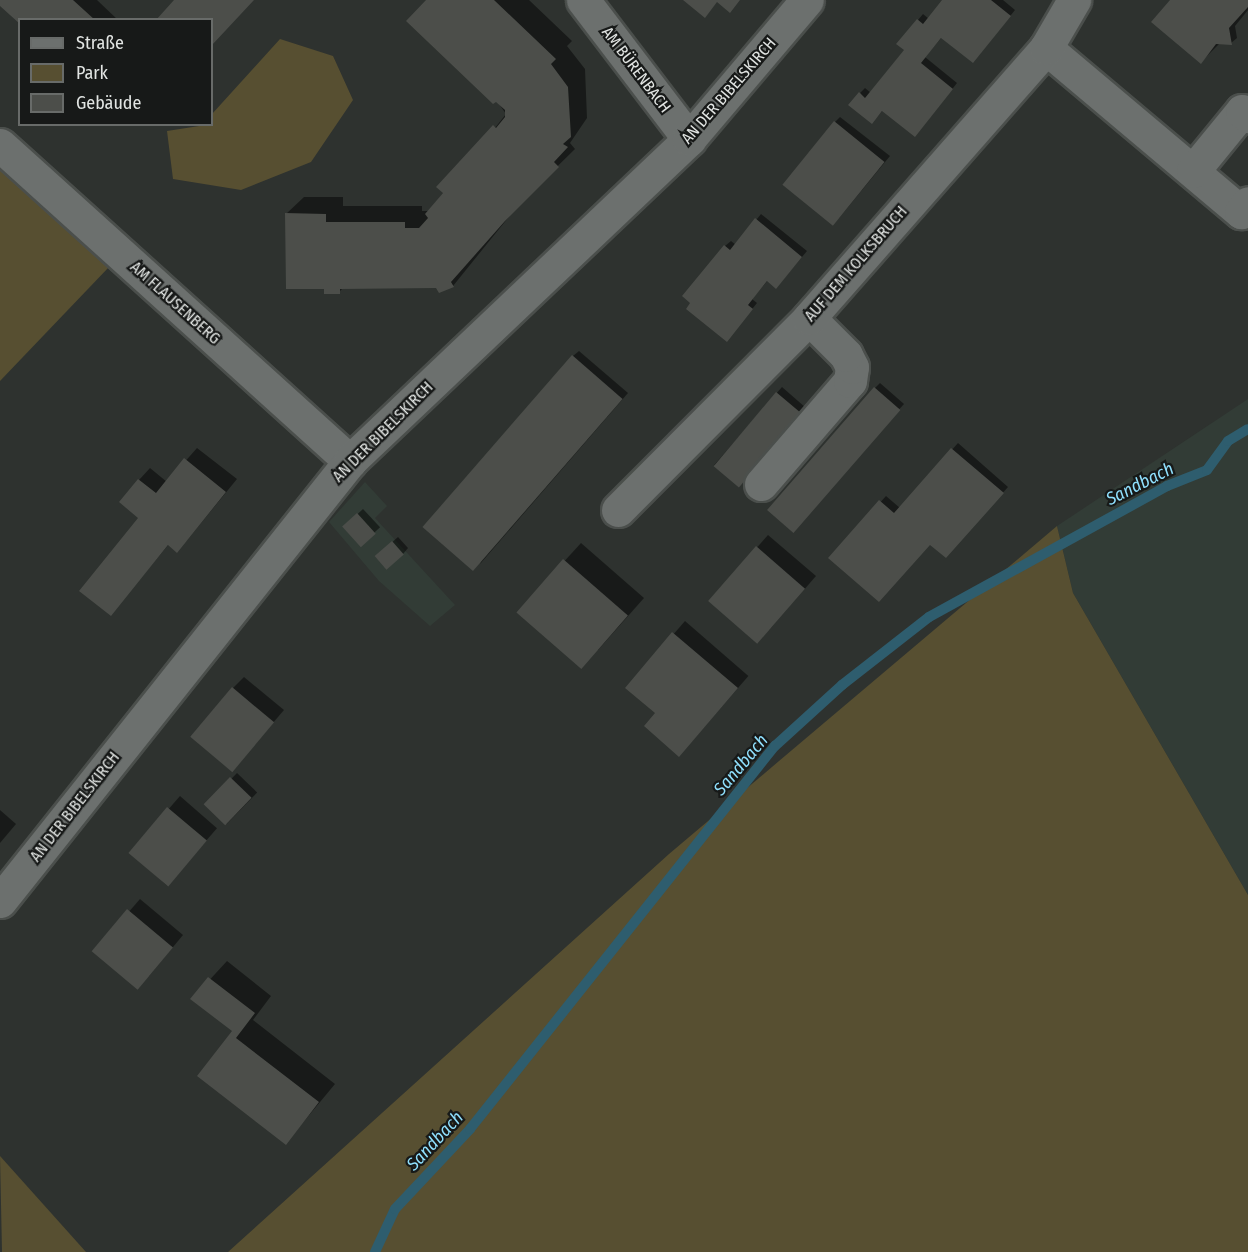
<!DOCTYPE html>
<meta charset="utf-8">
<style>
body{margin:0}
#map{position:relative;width:1248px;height:1252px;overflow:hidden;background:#2e322f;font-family:"Fira Sans Condensed",sans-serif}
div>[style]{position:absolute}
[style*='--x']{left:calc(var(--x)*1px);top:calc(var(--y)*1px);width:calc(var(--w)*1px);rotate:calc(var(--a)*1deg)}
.built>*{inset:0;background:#323c36}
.green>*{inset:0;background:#574f31}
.shadow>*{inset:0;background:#0007;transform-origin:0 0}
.stream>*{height:10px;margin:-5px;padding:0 5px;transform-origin:5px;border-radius:5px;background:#2e5d6e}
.building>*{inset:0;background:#4c4e4a;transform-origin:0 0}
.roads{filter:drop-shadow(2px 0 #4b4f4c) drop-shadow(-2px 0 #4b4f4c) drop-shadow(0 2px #4b4f4c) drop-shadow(0 -2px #4b4f4c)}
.minor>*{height:33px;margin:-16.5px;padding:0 16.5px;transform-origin:16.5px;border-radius:16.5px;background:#6c706e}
span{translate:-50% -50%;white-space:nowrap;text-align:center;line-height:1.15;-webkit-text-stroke:4.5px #171918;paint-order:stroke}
.street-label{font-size:16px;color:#e2e5e3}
.water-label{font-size:18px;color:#8fdffc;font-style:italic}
.legend{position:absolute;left:18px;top:18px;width:195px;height:108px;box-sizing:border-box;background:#171918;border:2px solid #686b69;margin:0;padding:8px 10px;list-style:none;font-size:18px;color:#e2e5e3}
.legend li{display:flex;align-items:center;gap:12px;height:30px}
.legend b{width:30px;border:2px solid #686b69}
</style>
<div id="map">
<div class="built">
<div style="clip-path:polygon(1248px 399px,1248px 895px,1073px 593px,1057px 526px)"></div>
<div style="clip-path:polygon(365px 482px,387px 506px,375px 518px,455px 605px,430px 626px,379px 581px,329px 522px)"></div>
</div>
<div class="green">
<div style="clip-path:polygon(280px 39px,333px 56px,353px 100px,311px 162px,241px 190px,173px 179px,167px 131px,212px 124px,212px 114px)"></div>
<div style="clip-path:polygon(0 163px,109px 267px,0 381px)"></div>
<div style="clip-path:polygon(1057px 526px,1073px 593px,1248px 895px,1248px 1252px,228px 1252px,669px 854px)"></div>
<div style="clip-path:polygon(0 1156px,86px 1252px,2px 1252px)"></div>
</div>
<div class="shadow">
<div style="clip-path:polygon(0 0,97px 0,118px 20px,20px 20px)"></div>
<div style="clip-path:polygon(428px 0,529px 0,572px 41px,567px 46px,585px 69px,587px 118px,570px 143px,575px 149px,520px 203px,453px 286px,344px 287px,339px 292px,325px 288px,286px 214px,304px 197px,343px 197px,343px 206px,422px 206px,422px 211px,429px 211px,506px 114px)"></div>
<div style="clip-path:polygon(944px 0,1003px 0,1015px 10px,978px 56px,942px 37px,925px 57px,957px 83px,920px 130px,883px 110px,877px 117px,860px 93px,865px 88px,871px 93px,906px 50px,918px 20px,923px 14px,929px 19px)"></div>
<div style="clip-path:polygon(1172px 0,1248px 0,1248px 10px,1235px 26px,1237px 38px,1231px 43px,1220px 43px,1201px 62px)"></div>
<div style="clip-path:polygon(840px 117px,890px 156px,839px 218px,835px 122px)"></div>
<div style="clip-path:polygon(761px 214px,807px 251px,781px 282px,768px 280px,752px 299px,757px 303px,732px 334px,725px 246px,731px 241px,736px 245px)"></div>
<div style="clip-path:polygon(579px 351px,628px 393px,480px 564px,573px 356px)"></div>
<div style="clip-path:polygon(880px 383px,904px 404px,796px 524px,875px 388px)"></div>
<div style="left:782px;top:387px;width:30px;height:103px;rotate:41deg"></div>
<div style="clip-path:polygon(958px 443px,1008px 487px,951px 551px,930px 543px,830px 558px,886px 496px,900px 508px)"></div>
<div style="clip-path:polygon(197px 448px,237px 479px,188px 539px,177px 550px,169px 544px,111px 614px,140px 518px,139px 480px,150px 468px,167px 482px)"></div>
<div style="left:363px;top:509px;width:25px;height:25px;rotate:47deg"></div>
<div style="clip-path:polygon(768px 535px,816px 576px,769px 630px,710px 601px)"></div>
<div style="clip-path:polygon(398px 537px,408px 548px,403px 554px,382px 551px)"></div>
<div style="clip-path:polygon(581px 543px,644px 598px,598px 650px,518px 612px)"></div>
<div style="left:685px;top:621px;width:84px;height:88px;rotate:41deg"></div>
<div style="clip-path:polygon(244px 677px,284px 710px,243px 758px,233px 688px)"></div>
<div style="left:237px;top:773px;width:28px;height:44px;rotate:44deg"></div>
<div style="left:180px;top:796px;width:49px;height:76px;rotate:41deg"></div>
<div style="clip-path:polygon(0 810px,16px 824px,0 843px)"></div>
<div style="clip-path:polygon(140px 899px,183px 935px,149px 976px,94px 952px)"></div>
<div style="clip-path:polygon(227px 961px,271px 996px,253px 1020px,335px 1084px,286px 1143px,199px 1075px,234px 1031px,192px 999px)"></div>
</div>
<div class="stream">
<div style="--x:375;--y:1252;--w:47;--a:-65.1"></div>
<div style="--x:395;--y:1209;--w:110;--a:-46.8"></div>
<div style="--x:470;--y:1129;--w:490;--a:-51.5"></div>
<div style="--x:775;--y:746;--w:91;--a:-42.3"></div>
<div style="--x:842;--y:685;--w:110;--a:-38"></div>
<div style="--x:929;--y:617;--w:272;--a:-28.8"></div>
<div style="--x:1167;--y:486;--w:43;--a:-21.8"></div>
<div style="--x:1207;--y:470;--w:36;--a:-54"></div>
<div style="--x:1228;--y:441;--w:23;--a:-31"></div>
</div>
<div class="building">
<div style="clip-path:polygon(0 0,73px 0,95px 20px,20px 20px,20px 24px,0 6px)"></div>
<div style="clip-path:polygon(174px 0,254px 0,212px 45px,212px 20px,156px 20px)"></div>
<div style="clip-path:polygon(426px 0,494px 0,556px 59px,551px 64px,568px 87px,571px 137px,563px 144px,568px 147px,554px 162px,559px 167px,505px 221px,451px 282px,454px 287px,439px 293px,436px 288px,340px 289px,340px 294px,324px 294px,324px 289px,286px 289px,285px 213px,326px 214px,326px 222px,405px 222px,405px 228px,419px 228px,428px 218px,425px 214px,443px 193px,436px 187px,493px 125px,496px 128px,505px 117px,505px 110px,496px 102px,493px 104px,406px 21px)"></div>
<div style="clip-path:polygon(683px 0,740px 0,730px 13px,717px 2px,705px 18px)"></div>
<div style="clip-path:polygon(942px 0,991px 0,1011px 16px,973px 63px,941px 38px,921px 63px,953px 89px,915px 137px,882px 111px,872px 124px,848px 105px,859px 92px,865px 98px,904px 50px,896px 44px,917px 19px,923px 24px)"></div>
<div style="clip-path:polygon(1170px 0,1248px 0,1248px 7px,1229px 28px,1232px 45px,1216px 44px,1201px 64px,1151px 22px)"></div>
<div style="left:834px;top:121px;width:65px;height:82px;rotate:39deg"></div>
<div style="clip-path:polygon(755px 218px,802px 257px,776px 289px,767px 281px,748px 305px,753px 309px,727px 342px,686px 309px,690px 303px,682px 296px,724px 245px,730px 250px)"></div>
<div style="left:572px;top:355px;width:67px;height:228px;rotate:41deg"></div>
<div style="left:874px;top:387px;width:35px;height:163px;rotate:41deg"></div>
<div style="left:776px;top:392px;width:33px;height:97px;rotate:40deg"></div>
<div style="clip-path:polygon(951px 448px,1004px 493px,946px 558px,930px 545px,879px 602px,828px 558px,879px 500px,894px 513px)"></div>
<div style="clip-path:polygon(184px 458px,226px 492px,177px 553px,168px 545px,111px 616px,79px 591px,138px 518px,119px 502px,138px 479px,156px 493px)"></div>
<div style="left:357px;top:513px;width:28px;height:20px;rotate:48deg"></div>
<div style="left:392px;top:541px;width:18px;height:23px;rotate:49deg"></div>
<div style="left:756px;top:546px;width:65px;height:73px;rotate:41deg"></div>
<div style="left:563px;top:559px;width:86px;height:71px;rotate:41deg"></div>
<div style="clip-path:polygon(672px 632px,738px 688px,679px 757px,644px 726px,655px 713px,625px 688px)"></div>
<div style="left:232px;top:687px;width:55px;height:65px;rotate:40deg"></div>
<div style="left:230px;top:777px;width:30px;height:38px;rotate:44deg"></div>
<div style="left:167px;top:807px;width:52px;height:60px;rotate:40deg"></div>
<div style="left:127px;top:909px;width:60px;height:55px;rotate:40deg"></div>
<div style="clip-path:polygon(208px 977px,255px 1013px,236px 1038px,319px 1102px,286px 1145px,197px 1076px,232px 1031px,190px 999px)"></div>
</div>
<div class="roads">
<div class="minor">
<div style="--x:583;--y:0;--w:175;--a:52.7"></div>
<div style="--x:1046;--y:48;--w:255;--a:40.1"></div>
<div style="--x:1241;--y:212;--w:11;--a:-52"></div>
<div style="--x:0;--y:145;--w:472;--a:42.1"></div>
<div style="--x:1193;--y:171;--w:77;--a:-50.8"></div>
<div style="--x:1242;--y:111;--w:8;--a:40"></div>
<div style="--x:761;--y:484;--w:136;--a:-49.2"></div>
<div style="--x:850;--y:381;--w:14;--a:-82"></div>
<div style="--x:852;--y:367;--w:13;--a:-117"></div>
<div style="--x:846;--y:355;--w:52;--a:-135"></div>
<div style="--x:618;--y:510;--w:271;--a:-45.1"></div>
<div style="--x:809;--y:318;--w:359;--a:-48.7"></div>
<div style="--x:1046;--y:48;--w:56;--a:-59.7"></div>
<div style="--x:0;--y:901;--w:562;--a:-51.5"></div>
<div style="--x:350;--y:461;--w:468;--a:-43.5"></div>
<div style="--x:689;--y:139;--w:182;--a:-49.7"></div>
</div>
</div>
<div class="street-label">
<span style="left:636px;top:70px;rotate:53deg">AM BÜRENBACH</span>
<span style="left:729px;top:91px;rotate:-49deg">AN DER BIBELSKIRCH</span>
<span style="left:856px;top:264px;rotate:-49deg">AUF DEM KOLKSBRUCH</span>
<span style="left:175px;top:303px;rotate:42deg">AM FLAUSENBERG</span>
<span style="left:383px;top:432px;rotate:-45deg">AN DER BIBELSKIRCH</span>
<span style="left:75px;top:807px;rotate:-52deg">AN DER BIBELSKIRCH</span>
</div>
<div class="water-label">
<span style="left:1140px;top:484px;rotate:-27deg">Sandbach</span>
<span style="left:741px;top:765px;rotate:-50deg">Sandbach</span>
<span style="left:435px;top:1141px;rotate:-47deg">Sandbach</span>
</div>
<ul class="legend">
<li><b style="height:8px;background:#6c706e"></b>Straße</li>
<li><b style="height:16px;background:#574f31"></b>Park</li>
<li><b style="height:16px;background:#4c4e4a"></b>Gebäude</li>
</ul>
</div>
